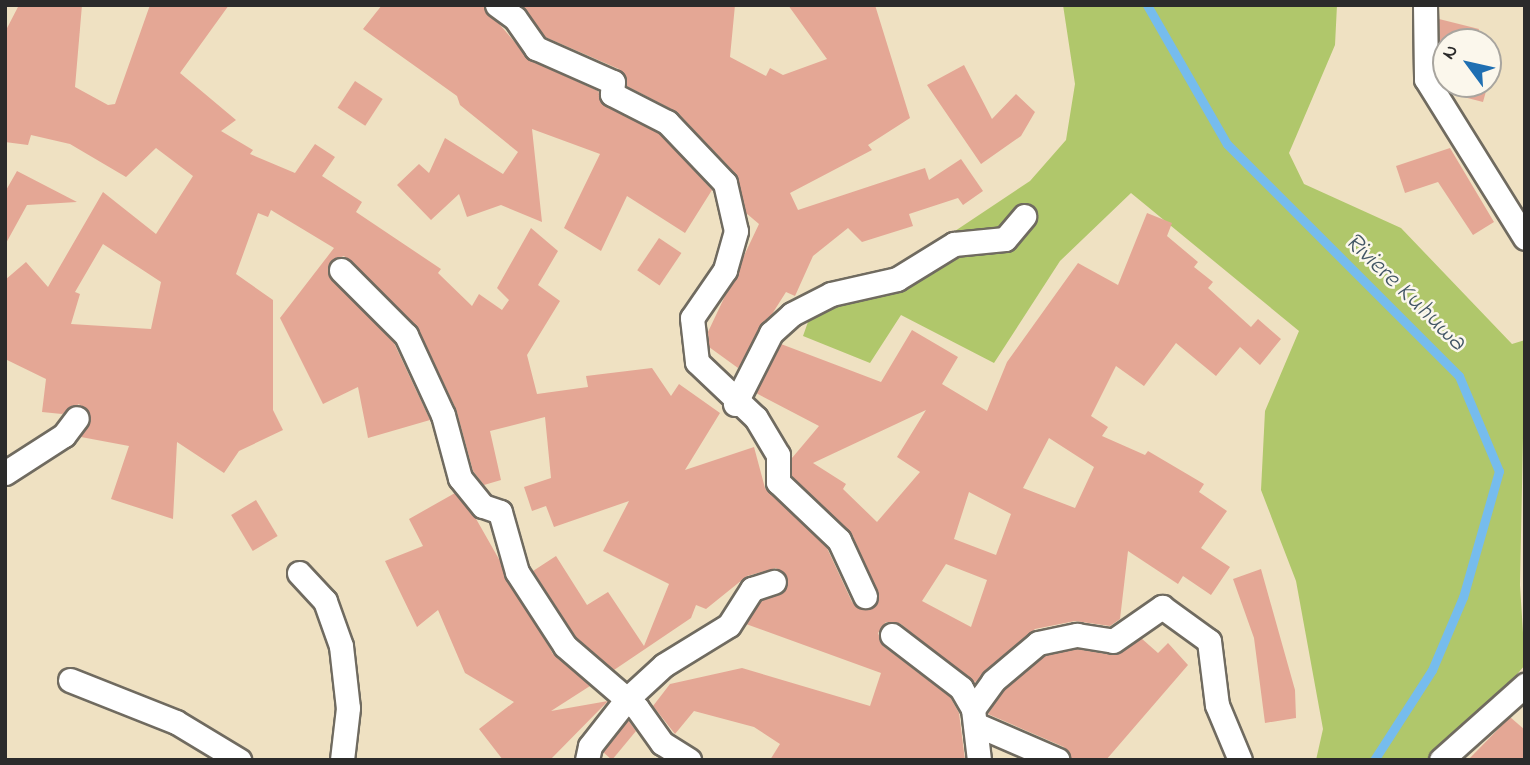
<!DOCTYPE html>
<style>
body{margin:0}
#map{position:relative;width:1530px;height:765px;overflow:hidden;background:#efe1c2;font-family:"Indie Flower",sans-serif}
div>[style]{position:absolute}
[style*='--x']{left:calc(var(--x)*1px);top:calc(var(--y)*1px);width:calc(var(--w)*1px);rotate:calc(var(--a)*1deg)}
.green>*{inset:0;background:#b0c76b}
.stream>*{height:9px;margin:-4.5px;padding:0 4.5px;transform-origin:4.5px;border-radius:4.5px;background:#76bced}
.building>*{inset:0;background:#e4a795;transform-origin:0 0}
.roads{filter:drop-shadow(2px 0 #706b60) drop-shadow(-2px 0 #706b60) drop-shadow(0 2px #706b60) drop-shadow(0 -2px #706b60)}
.minor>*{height:23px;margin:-11.5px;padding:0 11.5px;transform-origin:11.5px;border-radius:11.5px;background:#fff}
span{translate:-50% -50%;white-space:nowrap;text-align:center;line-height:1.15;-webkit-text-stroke:5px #fbf7ec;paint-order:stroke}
.water-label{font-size:26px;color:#425665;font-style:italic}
.frame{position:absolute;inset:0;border:7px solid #2b2b2b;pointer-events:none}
.north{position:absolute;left:1432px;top:28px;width:70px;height:70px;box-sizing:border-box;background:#fbf7ec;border:2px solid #a8a59f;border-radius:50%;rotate:303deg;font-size:19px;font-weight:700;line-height:28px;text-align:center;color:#2b2b2b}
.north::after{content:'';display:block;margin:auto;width:24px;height:32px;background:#1f6fb2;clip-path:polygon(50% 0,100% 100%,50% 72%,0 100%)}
</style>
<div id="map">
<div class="green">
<div style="clip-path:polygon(1063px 5px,1337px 5px,1335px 45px,1289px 153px,1304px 184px,1401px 228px,1512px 344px,1525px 340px,1520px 585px,1525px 665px,1442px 760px,1316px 760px,1323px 729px,1296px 581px,1261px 490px,1265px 411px,1299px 331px,1131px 193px,1060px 261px,994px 363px,901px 315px,870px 363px,803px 336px,820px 288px,907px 263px,1030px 181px,1066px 140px,1075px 84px)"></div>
</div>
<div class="stream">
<div style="--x:1147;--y:5;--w:160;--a:60.1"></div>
<div style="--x:1227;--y:144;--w:328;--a:45"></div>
<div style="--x:1459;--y:376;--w:103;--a:67.2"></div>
<div style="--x:1499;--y:471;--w:131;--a:105.9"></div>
<div style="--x:1463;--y:597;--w:79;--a:113"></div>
<div style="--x:1432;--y:670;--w:107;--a:122.8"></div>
</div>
<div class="building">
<div style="clip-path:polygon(evenodd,19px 5px,82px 5px,75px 87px,108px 105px,115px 104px,150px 5px,229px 5px,180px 73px,236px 120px,221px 131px,253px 150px,250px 154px,295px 173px,315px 144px,335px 157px,322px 176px,362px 202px,356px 212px,441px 269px,438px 273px,472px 306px,479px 294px,502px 310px,509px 300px,497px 288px,531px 228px,558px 251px,538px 285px,560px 301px,527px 355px,537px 394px,588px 387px,586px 376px,652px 368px,671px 396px,679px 384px,720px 413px,685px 470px,754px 447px,765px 488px,827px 548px,852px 602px,863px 610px,879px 597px,852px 534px,792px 476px,792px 458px,819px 426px,756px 393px,781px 344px,881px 382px,912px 330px,958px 357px,942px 384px,987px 411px,1007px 362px,1078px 263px,1118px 285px,1147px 213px,1172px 223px,1167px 236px,1198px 262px,1194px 267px,1213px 282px,1208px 288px,1251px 327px,1258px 319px,1281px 339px,1260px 365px,1240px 347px,1216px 376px,1176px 343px,1144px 386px,1116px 366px,1091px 416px,1108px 427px,1102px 436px,1145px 455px,1148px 451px,1204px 484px,1199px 492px,1227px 511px,1201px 548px,1230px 567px,1211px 595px,1183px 576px,1178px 584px,1128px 551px,1120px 619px,1110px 626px,1075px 621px,1035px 629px,974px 683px,901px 624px,886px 622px,878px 633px,883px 646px,950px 697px,959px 713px,965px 760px,770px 760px,780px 744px,754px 727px,694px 711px,675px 734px,653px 706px,670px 684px,742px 668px,870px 706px,881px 673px,746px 624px,761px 601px,785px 591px,787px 577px,776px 568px,747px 576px,706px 609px,696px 605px,691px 618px,614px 670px,576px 637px,533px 571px,556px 556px,587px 605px,608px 592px,644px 646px,669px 584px,603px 551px,629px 501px,554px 527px,546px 506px,532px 511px,524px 487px,551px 478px,545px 417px,490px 431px,501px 480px,484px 485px,473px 471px,456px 409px,418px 329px,344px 256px,331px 261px,328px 274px,394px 343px,430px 420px,368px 438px,358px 387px,323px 404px,280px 318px,334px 248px,271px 210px,268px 217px,258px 213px,236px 274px,273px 300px,273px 410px,283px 430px,239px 451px,224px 473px,177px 442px,173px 519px,111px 499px,129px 446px,81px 437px,91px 419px,79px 404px,62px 414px,42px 412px,46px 379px,5px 359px,5px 280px,26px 262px,48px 287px,103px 192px,156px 234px,193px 176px,156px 148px,126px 177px,70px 144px,31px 135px,28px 145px,5px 142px,5px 32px,19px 5px,103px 244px,161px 282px,151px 329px,71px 324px,80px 294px,75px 292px,103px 244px,19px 5px,926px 410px,897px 457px,920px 472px,877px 522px,843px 489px,846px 484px,813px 463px,926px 410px,19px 5px,1049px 438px,1094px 467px,1075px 508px,1023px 488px,1049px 438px,19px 5px,969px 492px,1011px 514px,996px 555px,954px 539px,969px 492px,19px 5px,946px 564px,987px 580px,971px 627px,922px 601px,946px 564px)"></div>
<div style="clip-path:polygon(382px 5px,483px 5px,530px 60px,598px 91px,605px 106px,659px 133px,712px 190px,685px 233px,627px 196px,601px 251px,564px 228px,600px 154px,532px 129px,542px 222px,501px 205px,467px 217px,459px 194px,431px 220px,397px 185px,419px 164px,429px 173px,445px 138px,503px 174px,518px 152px,460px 105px,457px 96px,363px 29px)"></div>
<div style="clip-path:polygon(521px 5px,735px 5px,730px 57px,766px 76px,770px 68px,783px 75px,827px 59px,788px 5px,875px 5px,910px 118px,868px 145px,872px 150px,790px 193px,798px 210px,925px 168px,929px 180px,961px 159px,983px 191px,963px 205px,958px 198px,909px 214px,913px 226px,862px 242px,848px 228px,813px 256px,795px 296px,786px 292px,738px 368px,709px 347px,708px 332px,759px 224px,746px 213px,736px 174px,677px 112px,627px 86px,619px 69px,545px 37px)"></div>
<div style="clip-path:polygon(1439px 19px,1479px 29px,1476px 42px,1440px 47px)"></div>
<div style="clip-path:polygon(964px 65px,992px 119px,1016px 94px,1035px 112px,1021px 136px,981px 164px,927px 85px)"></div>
<div style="left:355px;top:81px;width:33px;height:32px;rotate:33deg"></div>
<div style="clip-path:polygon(1446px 84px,1488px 84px,1483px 102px,1452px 94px)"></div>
<div style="clip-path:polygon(1450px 148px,1494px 222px,1473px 235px,1438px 182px,1405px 193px,1396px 166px)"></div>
<div style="clip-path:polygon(17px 171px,77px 202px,27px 205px,5px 245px,5px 192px)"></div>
<div style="left:659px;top:238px;width:27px;height:39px;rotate:34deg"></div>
<div style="clip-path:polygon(455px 493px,475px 517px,553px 654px,590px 686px,551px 711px,608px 701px,550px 760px,503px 760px,479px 729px,514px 702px,465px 673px,438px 610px,417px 627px,385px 561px,423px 546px,409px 519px)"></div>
<div style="left:256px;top:500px;width:42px;height:29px;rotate:59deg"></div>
<div style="clip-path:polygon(1261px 569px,1295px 690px,1296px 718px,1265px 723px,1254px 638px,1233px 579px)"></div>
<div style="clip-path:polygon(1141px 638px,1158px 653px,1168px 643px,1188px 665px,1106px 760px,1072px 760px,1064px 747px,988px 714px,1003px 691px,1044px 656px,1077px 649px,1112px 655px)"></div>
<div style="clip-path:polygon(1510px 717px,1525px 730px,1525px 760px,1468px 760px)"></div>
<div style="clip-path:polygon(628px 720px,636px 731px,612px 760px,603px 752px)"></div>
</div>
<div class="roads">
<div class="minor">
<div style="--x:497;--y:5;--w:22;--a:36"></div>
<div style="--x:515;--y:18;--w:37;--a:55"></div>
<div style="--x:536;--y:48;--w:84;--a:23.8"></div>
<div style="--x:613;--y:82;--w:12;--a:95"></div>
<div style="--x:612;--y:94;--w:62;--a:27"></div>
<div style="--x:667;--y:122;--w:84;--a:46.4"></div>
<div style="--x:725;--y:183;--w:49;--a:77.1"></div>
<div style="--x:736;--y:231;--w:41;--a:105.8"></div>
<div style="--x:725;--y:270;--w:58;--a:124.5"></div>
<div style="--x:692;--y:318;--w:44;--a:83.5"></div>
<div style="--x:697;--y:362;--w:81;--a:43.5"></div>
<div style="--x:756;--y:418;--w:43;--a:59.3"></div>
<div style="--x:778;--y:455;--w:27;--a:90"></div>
<div style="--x:778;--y:482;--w:84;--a:43.6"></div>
<div style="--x:839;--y:540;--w:62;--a:65.1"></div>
<div style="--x:1425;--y:5;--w:74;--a:89.2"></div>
<div style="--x:1426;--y:79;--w:187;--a:58.1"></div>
<div style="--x:341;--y:270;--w:92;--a:45"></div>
<div style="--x:406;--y:335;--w:88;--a:65.2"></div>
<div style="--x:443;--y:415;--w:65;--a:74.9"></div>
<div style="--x:460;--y:478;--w:36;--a:51"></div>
<div style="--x:483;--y:506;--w:18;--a:19"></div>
<div style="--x:500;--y:512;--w:62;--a:74.2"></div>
<div style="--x:517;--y:572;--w:88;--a:57"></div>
<div style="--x:565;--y:646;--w:95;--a:40.7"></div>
<div style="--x:637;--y:708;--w:43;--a:54.5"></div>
<div style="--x:662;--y:743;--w:32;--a:32"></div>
<div style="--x:735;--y:404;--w:80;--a:-63.1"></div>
<div style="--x:771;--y:333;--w:28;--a:-42"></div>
<div style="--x:792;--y:314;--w:44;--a:-27.1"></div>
<div style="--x:831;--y:294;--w:68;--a:-12.8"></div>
<div style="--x:897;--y:279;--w:67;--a:-31.6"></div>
<div style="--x:954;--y:244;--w:51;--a:-5.6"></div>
<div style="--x:1005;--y:239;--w:30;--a:-50"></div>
<div style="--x:5;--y:473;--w:70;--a:-32.8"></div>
<div style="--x:64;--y:435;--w:21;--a:-53"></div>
<div style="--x:299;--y:573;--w:38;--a:47"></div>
<div style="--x:325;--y:601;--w:48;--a:70.4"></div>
<div style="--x:341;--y:646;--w:62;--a:83.6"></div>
<div style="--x:348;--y:708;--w:52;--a:96.6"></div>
<div style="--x:892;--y:635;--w:87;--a:37.5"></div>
<div style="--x:961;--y:688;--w:24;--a:60"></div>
<div style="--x:973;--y:709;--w:51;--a:83.3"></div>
<div style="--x:70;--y:680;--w:114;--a:21.6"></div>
<div style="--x:176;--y:722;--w:74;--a:31.1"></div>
<div style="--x:973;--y:709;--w:34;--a:-54"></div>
<div style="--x:993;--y:681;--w:59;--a:-40.2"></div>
<div style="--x:1038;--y:643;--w:40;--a:-12"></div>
<div style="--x:1077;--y:635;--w:36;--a:9"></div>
<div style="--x:1113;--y:641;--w:60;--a:-34.8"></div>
<div style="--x:1162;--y:607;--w:58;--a:35.9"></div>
<div style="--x:1209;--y:641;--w:64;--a:82.9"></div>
<div style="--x:1217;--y:705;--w:60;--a:67.3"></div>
<div style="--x:975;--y:724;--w:90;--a:23.4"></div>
<div style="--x:587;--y:760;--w:14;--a:-78"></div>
<div style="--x:590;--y:746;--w:60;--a:-51.8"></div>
<div style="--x:627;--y:699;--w:50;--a:-42.6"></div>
<div style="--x:664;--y:665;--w:76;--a:-31.6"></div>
<div style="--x:729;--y:625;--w:43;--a:-57.4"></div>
<div style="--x:752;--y:589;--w:23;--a:-18"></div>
<div style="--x:1441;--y:760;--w:113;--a:-41.8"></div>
</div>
</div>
<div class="water-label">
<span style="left:1404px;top:293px;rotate:44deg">Riviere Kuhuwa</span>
</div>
<div class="frame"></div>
<div class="north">N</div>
</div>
